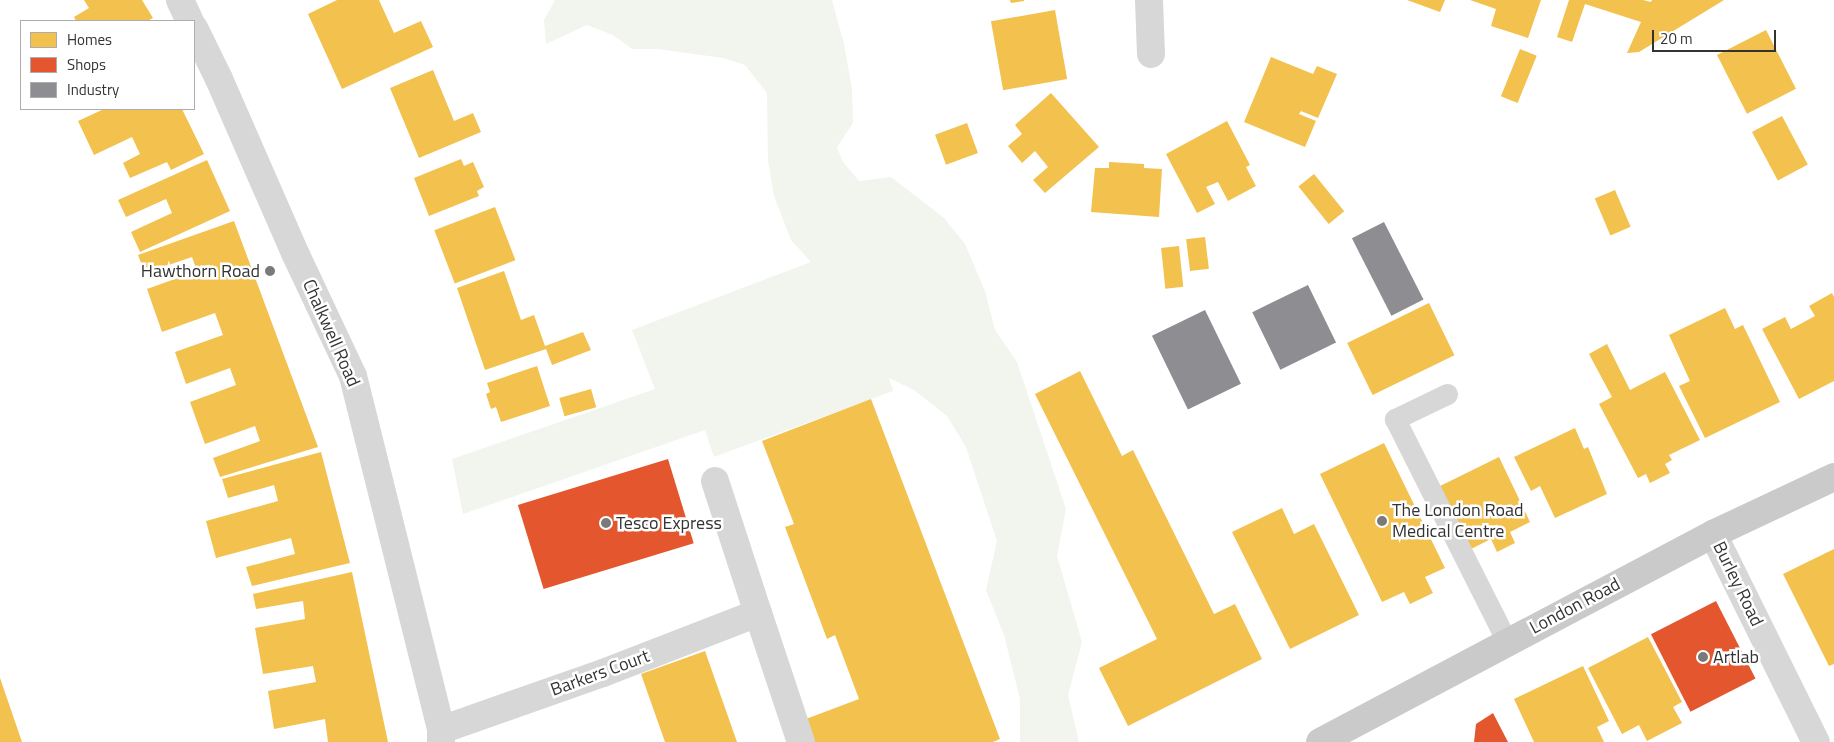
<!DOCTYPE html>
<style>
body{margin:0}
#map{position:relative;width:1834px;height:742px;overflow:hidden;background:#fff;font-family:"Titillium Web",sans-serif}
div>[style]{position:absolute}
[style*='--x']{left:calc(var(--x)*1px);top:calc(var(--y)*1px);width:calc(var(--w)*1px);rotate:calc(var(--a)*1deg)}
.green>*{inset:0;background:#f1f5ed}
.homes>*{inset:0;background:#f2c14e;transform-origin:0 0}
.shops>*{inset:0;background:#e4572e;transform-origin:0 0}
.industry>*{inset:0;background:#8d8d92;transform-origin:0 0}
.lane>*{height:21px;margin:-10.5px;padding:0 10.5px;transform-origin:10.5px;border-radius:10.5px;background:#d7d7d7}
.street>*{height:28px;margin:-14px;padding:0 14px;transform-origin:14px;border-radius:14px;background:#d7d7d7}
.primary>*{height:28px;margin:-14px;padding:0 14px;transform-origin:14px;border-radius:14px;background:#cacaca}
.dots>*{width:14px;height:14px;translate:-50% -50%;box-sizing:border-box;border:2px solid #fff;border-radius:50%}
span{translate:-50% -50%;white-space:nowrap;text-align:center;line-height:1.15;-webkit-text-stroke:5px #fff;paint-order:stroke}
.poi-label{font-size:18px;color:#333}
.right{translate:-100% -50%;text-align:right}
.left{translate:0 -50%;text-align:left}
.street-label{font-size:18px;color:#333}
.legend{position:absolute;left:20px;top:20px;width:175px;height:90px;box-sizing:border-box;background:#fff;border:1px solid #adadad;margin:0;padding:6px 9px;list-style:none;font-size:15px;color:#333}
.legend li{display:flex;align-items:center;gap:10px;height:25px}
.legend b{width:25px;border:1px solid #adadad}
.scale{position:absolute;left:1652px;top:30px;width:124px;height:22px;box-sizing:border-box;border:2px solid #333;border-top:0;padding-left:6px;font-size:15px;line-height:18px;white-space:nowrap;color:#333;-webkit-text-stroke:4px #fff;paint-order:stroke}
</style>
<div id="map">
<div class="green">
<div style="clip-path:polygon(555px 0,832px 0,844px 44px,852px 89px,853px 123px,837px 147px,843px 162px,859px 181px,891px 177px,944px 218px,965px 244px,985px 291px,995px 330px,1017px 362px,1066px 509px,1057px 556px,1082px 642px,1068px 695px,1079px 742px,1020px 742px,1020px 699px,1004px 635px,986px 590px,997px 541px,966px 447px,947px 416px,914px 390px,889px 378px,893px 391px,714px 457px,705px 430px,463px 514px,452px 459px,655px 389px,632px 330px,811px 262px,791px 240px,774px 196px,768px 161px,767px 93px,745px 65px,723px 58px,658px 49px,632px 49px,613px 35px,587px 25px,546px 44px,544px 20px)"></div>
</div>
<div class="homes">
<div style="clip-path:polygon(84px 0,142px 0,153px 18px,147px 21px,76px 21px,74px 17px,89px 8px)"></div>
<div style="clip-path:polygon(337px 0,379px 0,394px 33px,421px 21px,433px 47px,342px 89px,308px 14px)"></div>
<div style="clip-path:polygon(1010px 0,1024px 0,1024px 1px,1011px 3px)"></div>
<div style="clip-path:polygon(1407px 0,1445px 0,1440px 12px)"></div>
<div style="clip-path:polygon(1470px 0,1541px 0,1528px 38px,1491px 26px,1496px 9px)"></div>
<div style="clip-path:polygon(1569px 0,1643px 0,1651px 2px,1652px 0,1724px 0,1639px 52px,1627px 53px,1641px 22px,1585px 4px,1572px 42px,1557px 37px)"></div>
<div style="left:1055px;top:10px;width:70px;height:65px;rotate:80deg"></div>
<div style="left:1766px;top:30px;width:66px;height:55px;rotate:63deg"></div>
<div style="left:1520px;top:49px;width:18px;height:51px;rotate:22deg"></div>
<div style="clip-path:polygon(1271px 57px,1313px 74px,1317px 66px,1337px 74px,1318px 118px,1301px 111px,1299px 114px,1316px 121px,1305px 147px,1244px 122px)"></div>
<div style="clip-path:polygon(433px 70px,454px 121px,473px 113px,481px 132px,419px 158px,390px 88px)"></div>
<div style="clip-path:polygon(1051px 93px,1099px 147px,1045px 193px,1033px 180px,1048px 167px,1035px 151px,1022px 163px,1008px 146px,1022px 134px,1015px 125px)"></div>
<div style="clip-path:polygon(104px 109px,182px 109px,204px 154px,171px 170px,167px 162px,130px 178px,123px 163px,140px 154px,132px 137px,94px 155px,78px 121px)"></div>
<div style="left:1782px;top:116px;width:55px;height:34px;rotate:62deg"></div>
<div style="clip-path:polygon(1227px 121px,1250px 165px,1246px 167px,1256px 186px,1228px 201px,1218px 182px,1206px 187px,1215px 204px,1197px 213px,1166px 154px)"></div>
<div style="left:967px;top:123px;width:32px;height:34px;rotate:70deg"></div>
<div style="clip-path:polygon(461px 159px,464px 166px,473px 162px,484px 187px,477px 191px,479px 196px,429px 216px,414px 178px)"></div>
<div style="clip-path:polygon(207px 160px,230px 211px,140px 252px,131px 232px,172px 213px,166px 199px,126px 217px,118px 200px)"></div>
<div style="clip-path:polygon(1109px 162px,1144px 164px,1144px 168px,1162px 169px,1159px 217px,1091px 212px,1095px 168px,1109px 168px)"></div>
<div style="left:1314px;top:174px;width:48px;height:20px;rotate:51deg"></div>
<div style="left:1615px;top:190px;width:40px;height:22px;rotate:67deg"></div>
<div style="left:495px;top:207px;width:57px;height:65px;rotate:69deg"></div>
<div style="clip-path:polygon(234px 221px,318px 447px,220px 477px,213px 458px,260px 441px,255px 426px,205px 444px,190px 402px,236px 385px,230px 368px,186px 384px,175px 352px,223px 335px,215px 313px,162px 332px,147px 289px,197px 271px,192px 257px,145px 273px,138px 255px)"></div>
<div style="left:1205px;top:237px;width:32px;height:19px;rotate:83deg"></div>
<div style="left:1179px;top:246px;width:41px;height:18px;rotate:84deg"></div>
<div style="clip-path:polygon(504px 271px,521px 320px,534px 315px,545px 346px,583px 332px,591px 350px,552px 365px,546px 349px,485px 370px,457px 288px)"></div>
<div style="clip-path:polygon(1832px 293px,1834px 297px,1834px 381px,1799px 399px,1762px 329px,1785px 317px,1791px 329px,1815px 316px,1809px 306px)"></div>
<div style="left:1429px;top:303px;width:58px;height:91px;rotate:64deg"></div>
<div style="clip-path:polygon(1725px 308px,1735px 329px,1743px 325px,1780px 402px,1705px 438px,1679px 386px,1690px 381px,1669px 335px)"></div>
<div style="clip-path:polygon(1607px 344px,1630px 390px,1665px 372px,1700px 440px,1669px 455px,1672px 460px,1665px 464px,1670px 473px,1650px 483px,1646px 474px,1638px 478px,1599px 404px,1612px 397px,1589px 354px)"></div>
<div style="clip-path:polygon(537px 366px,550px 406px,501px 422px,496px 407px,491px 409px,486px 394px,490px 392px,487px 383px)"></div>
<div style="clip-path:polygon(1080px 371px,1122px 456px,1133px 450px,1214px 614px,1235px 604px,1262px 659px,1128px 726px,1099px 668px,1157px 639px,1035px 394px)"></div>
<div style="left:591px;top:389px;width:19px;height:33px;rotate:74deg"></div>
<div style="clip-path:polygon(871px 399px,1000px 739px,993px 742px,806px 742px,798px 722px,859px 699px,835px 635px,827px 639px,785px 527px,794px 524px,762px 441px)"></div>
<div style="clip-path:polygon(1575px 428px,1584px 449px,1588px 447px,1607px 494px,1555px 518px,1540px 486px,1531px 491px,1514px 457px)"></div>
<div style="clip-path:polygon(1384px 443px,1445px 568px,1425px 577px,1433px 593px,1410px 604px,1404px 592px,1382px 602px,1320px 474px)"></div>
<div style="clip-path:polygon(321px 452px,350px 563px,252px 586px,246px 567px,295px 554px,291px 538px,216px 558px,206px 521px,278px 501px,274px 485px,228px 498px,222px 479px)"></div>
<div style="clip-path:polygon(1499px 457px,1530px 522px,1510px 532px,1515px 543px,1497px 552px,1491px 539px,1469px 550px,1438px 487px)"></div>
<div style="clip-path:polygon(1282px 508px,1294px 534px,1314px 524px,1359px 615px,1290px 649px,1232px 532px)"></div>
<div style="clip-path:polygon(1834px 549px,1834px 664px,1829px 666px,1783px 574px)"></div>
<div style="clip-path:polygon(352px 572px,388px 742px,328px 742px,325px 719px,274px 729px,268px 691px,316px 682px,313px 666px,263px 674px,255px 628px,305px 619px,303px 601px,256px 609px,253px 594px)"></div>
<div style="clip-path:polygon(1648px 637px,1682px 702px,1673px 707px,1682px 723px,1647px 741px,1639px 725px,1622px 734px,1588px 668px)"></div>
<div style="clip-path:polygon(705px 651px,737px 742px,665px 742px,641px 674px)"></div>
<div style="clip-path:polygon(1583px 666px,1609px 721px,1597px 727px,1604px 742px,1534px 742px,1514px 699px)"></div>
<div style="clip-path:polygon(0 678px,22px 742px,0 742px)"></div>
</div>
<div class="shops">
<div style="left:668px;top:459px;width:88px;height:157px;rotate:73deg"></div>
<div style="left:1716px;top:601px;width:87px;height:73px;rotate:63deg"></div>
<div style="clip-path:polygon(1493px 713px,1508px 742px,1474px 742px,1476px 724px)"></div>
</div>
<div class="industry">
<div style="left:1384px;top:222px;width:87px;height:36px;rotate:63deg"></div>
<div style="left:1308px;top:285px;width:64px;height:62px;rotate:64deg"></div>
<div style="left:1205px;top:310px;width:82px;height:59px;rotate:64deg"></div>
</div>
<div class="lane">
<div style="--x:1447;--y:394;--w:58;--a:154.3"></div>
<div style="--x:1395;--y:419;--w:250;--a:63.3"></div>
</div>
<div class="street">
<div style="--x:180;--y:0;--w:23;--a:65"></div>
<div style="--x:1149;--y:0;--w:54;--a:87.9"></div>
<div style="--x:194;--y:28;--w:57;--a:63.9"></div>
<div style="--x:219;--y:79;--w:192;--a:66.4"></div>
<div style="--x:296;--y:255;--w:134;--a:64.8"></div>
<div style="--x:353;--y:376;--w:365;--a:76"></div>
<div style="--x:441;--y:730;--w:12;--a:90"></div>
<div style="--x:715;--y:481;--w:139;--a:72"></div>
<div style="--x:1713;--y:534;--w:232;--a:63.7"></div>
<div style="--x:441;--y:730;--w:172;--a:-19.4"></div>
<div style="--x:603;--y:673;--w:166;--a:-21.2"></div>
<div style="--x:758;--y:613;--w:136;--a:71.6"></div>
</div>
<div class="primary">
<div style="--x:1320;--y:742;--w:445;--a:-27.9"></div>
<div style="--x:1713;--y:534;--w:134;--a:-25.2"></div>
</div>
<div class="dots">
<div style="left:270px;top:271px;background:#7a7a7a"></div>
<div style="left:1382px;top:521px;background:#7a7a7a"></div>
<div style="left:606px;top:523px;background:#7a7a7a"></div>
<div style="left:1703px;top:657px;background:#7a7a7a"></div>
</div>
<div class="poi-label">
<span class="right" style="left:260px;top:271px">Hawthorn Road</span>
<span class="left" style="left:1392px;top:521px">The London Road<br>Medical Centre</span>
<span class="left" style="left:616px;top:523px">Tesco Express</span>
<span class="left" style="left:1713px;top:657px">Artlab</span>
</div>
<div class="street-label">
<span style="left:331px;top:333px;rotate:66deg">Chalkwell Road</span>
<span style="left:1738px;top:584px;rotate:64deg">Burley Road</span>
<span style="left:1575px;top:606px;rotate:-28deg">London Road</span>
<span style="left:600px;top:673px;rotate:-20deg">Barkers Court</span>
</div>
<ul class="legend">
<li><b style="height:14px;background:#f2c14e"></b>Homes</li>
<li><b style="height:14px;background:#e4572e"></b>Shops</li>
<li><b style="height:14px;background:#8d8d92"></b>Industry</li>
</ul>
<div class="scale">20 m</div>
</div>
